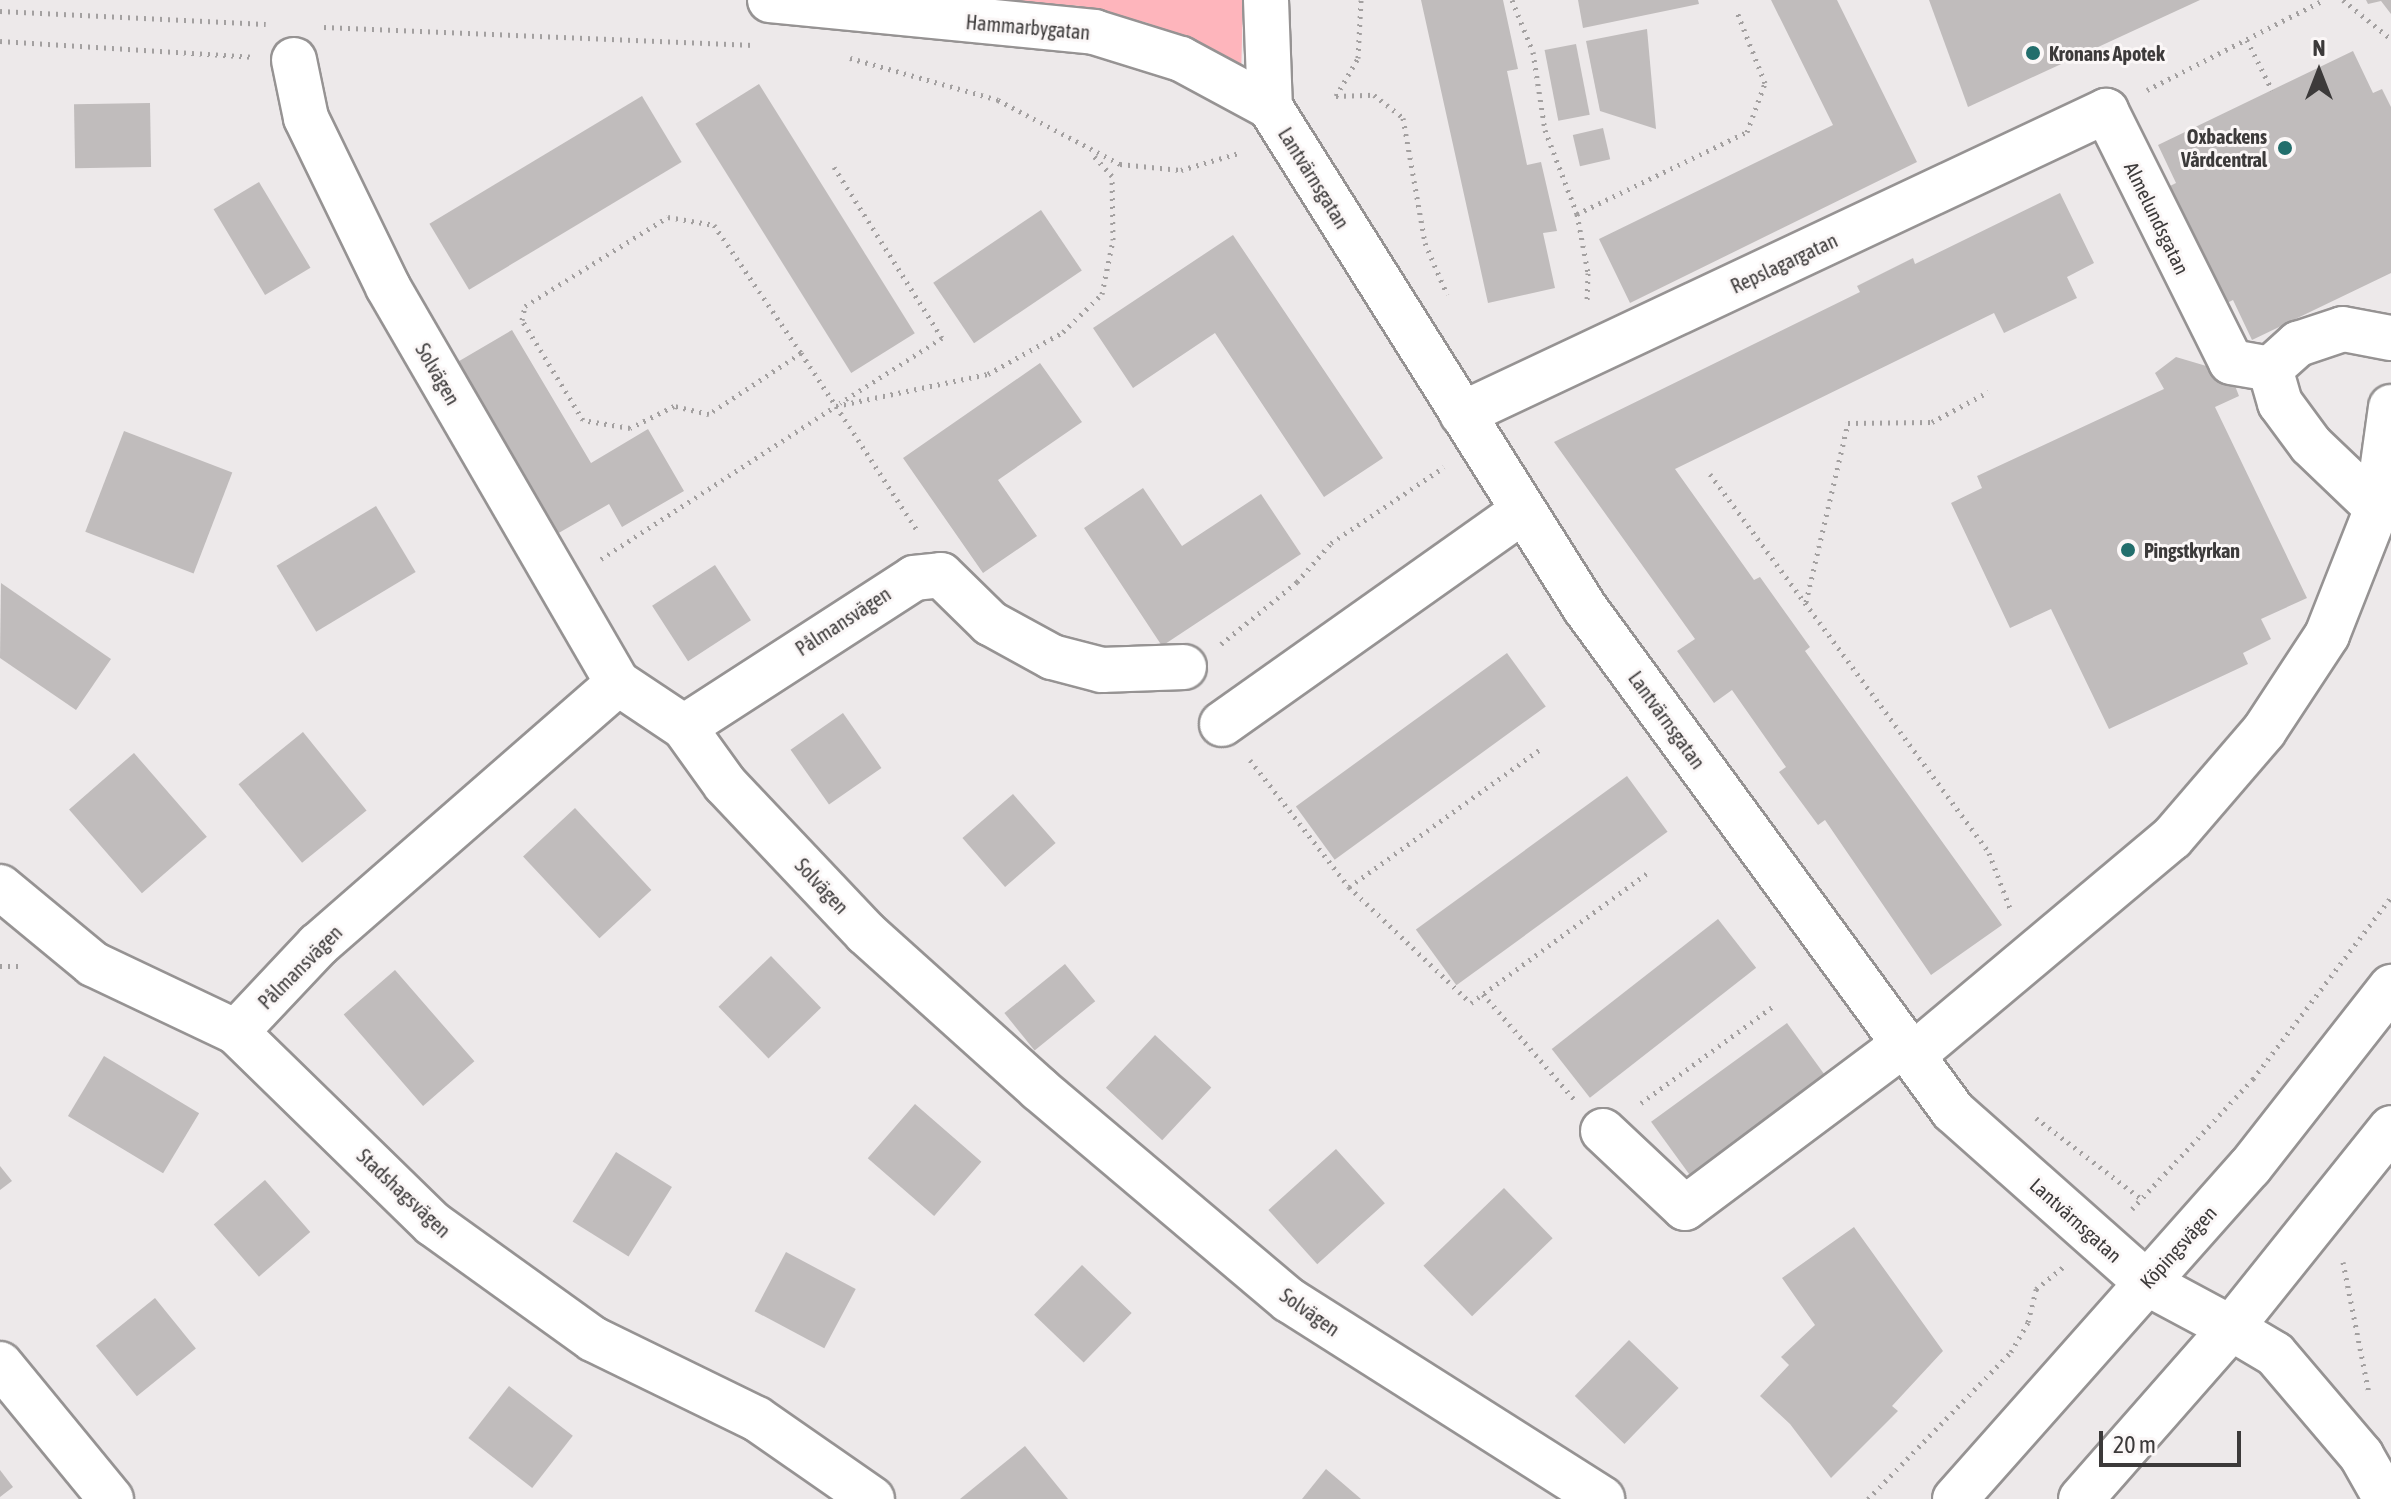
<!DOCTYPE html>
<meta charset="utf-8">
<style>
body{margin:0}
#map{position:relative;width:2391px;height:1499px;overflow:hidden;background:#ede9ea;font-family:"Asap Condensed",sans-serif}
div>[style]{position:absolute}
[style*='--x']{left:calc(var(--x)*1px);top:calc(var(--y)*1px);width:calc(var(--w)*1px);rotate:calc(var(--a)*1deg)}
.green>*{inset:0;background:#feb5bc}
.building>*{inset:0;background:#c0bcbc;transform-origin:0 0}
.path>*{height:5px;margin-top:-2.5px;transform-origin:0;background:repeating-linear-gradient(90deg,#a3a0a0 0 2px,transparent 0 8px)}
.roads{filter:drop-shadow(2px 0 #969393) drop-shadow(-2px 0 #969393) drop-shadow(0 2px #969393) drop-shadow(0 -2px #969393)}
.minor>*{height:44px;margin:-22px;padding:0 22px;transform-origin:22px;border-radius:22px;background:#fff}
.major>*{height:44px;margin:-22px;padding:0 22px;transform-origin:22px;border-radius:22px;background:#fff}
.dots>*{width:22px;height:22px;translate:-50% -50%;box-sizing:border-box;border:4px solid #fbf7f7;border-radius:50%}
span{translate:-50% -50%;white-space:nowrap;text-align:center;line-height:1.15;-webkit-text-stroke:6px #fbf7f7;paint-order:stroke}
.street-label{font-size:20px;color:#3c3a3a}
.poi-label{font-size:20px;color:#3c3a3a;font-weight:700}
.left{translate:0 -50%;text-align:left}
.right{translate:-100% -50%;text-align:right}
.north{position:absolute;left:2279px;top:32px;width:80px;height:80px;-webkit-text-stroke:6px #fbf7f7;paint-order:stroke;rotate:0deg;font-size:22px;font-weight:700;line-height:32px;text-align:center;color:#3c3a3a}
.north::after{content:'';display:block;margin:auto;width:28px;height:36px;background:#3c3a3a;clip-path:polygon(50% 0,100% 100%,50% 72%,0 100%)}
.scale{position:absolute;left:2099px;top:1431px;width:142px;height:36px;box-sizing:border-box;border:4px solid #3c3a3a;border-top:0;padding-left:10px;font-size:24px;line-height:28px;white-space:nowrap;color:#3c3a3a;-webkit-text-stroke:6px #fbf7f7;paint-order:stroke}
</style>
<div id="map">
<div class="green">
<div style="clip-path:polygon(990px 0,1243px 0,1241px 78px,1204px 50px,1148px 23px,1080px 6px)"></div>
</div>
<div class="building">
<div style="clip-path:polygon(1421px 0,1503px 0,1518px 69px,1507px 71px,1527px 165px,1541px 162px,1557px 231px,1543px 233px,1555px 288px,1488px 303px)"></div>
<div style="clip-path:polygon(1578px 0,1698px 0,1699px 4px,1583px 28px)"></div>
<div style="clip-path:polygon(1771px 0,1837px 0,1917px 162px,1630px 303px,1599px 239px,1833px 125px)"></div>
<div style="clip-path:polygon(1929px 0,2200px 0,1968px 107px)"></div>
<div style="clip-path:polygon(2366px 0,2391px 0,2391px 14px,2381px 1px,2368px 4px)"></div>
<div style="clip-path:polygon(1647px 29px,1656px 129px,1600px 111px,1586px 41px)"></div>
<div style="left:1576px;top:44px;width:72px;height:32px;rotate:79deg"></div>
<div style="clip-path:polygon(2353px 51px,2373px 93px,2382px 89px,2391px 107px,2391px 273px,2252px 340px,2233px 300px,2225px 304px,2168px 187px,2176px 183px,2158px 145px)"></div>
<div style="left:759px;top:84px;width:294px;height:75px;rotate:58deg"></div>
<div style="left:642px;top:96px;width:77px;height:248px;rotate:59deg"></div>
<div style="left:150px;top:103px;width:64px;height:76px;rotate:89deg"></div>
<div style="left:1603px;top:128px;width:32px;height:31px;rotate:77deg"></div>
<div style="left:259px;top:182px;width:100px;height:53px;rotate:59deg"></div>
<div style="clip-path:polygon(2060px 193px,2094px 263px,2067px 277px,2077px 298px,2004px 333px,1994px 313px,1675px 469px,1754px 580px,1760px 577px,1810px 647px,1805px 651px,2002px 925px,1931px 975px,1825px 820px,1818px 825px,1779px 772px,1786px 767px,1732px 690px,1714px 703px,1677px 651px,1695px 639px,1554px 442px,1860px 292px,1857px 286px,1913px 258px,1915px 264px)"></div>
<div style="left:1041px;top:210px;width:73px;height:130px;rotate:56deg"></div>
<div style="clip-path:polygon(1233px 235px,1383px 458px,1324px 497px,1215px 333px,1133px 388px,1093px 328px)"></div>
<div style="clip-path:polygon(512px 330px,591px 463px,648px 429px,684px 491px,622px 527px,609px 504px,550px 538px,449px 367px)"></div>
<div style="clip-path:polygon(2176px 357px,2230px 373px,2239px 396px,2215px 407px,2307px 598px,2261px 619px,2271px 639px,2243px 653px,2248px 664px,2109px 729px,2051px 609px,2010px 628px,1951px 503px,1982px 488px,1977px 476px,2164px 389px,2155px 373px)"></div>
<div style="clip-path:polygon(1040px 363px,1082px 422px,998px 480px,1037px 536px,983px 573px,903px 458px)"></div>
<div style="left:124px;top:431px;width:116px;height:108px;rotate:21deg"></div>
<div style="clip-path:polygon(1143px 488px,1182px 546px,1261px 494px,1301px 554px,1162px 646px,1084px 528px)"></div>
<div style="left:376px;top:506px;width:77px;height:116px;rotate:59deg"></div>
<div style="left:715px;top:565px;width:66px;height:75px;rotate:57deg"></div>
<div style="clip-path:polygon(1px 583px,111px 659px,76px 710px,0 658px)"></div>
<div style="left:1507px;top:653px;width:66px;height:261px;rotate:54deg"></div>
<div style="left:843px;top:713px;width:67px;height:64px;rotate:55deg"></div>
<div style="left:303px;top:732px;width:101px;height:83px;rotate:51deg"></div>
<div style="left:134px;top:753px;width:111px;height:86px;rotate:49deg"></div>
<div style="left:1627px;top:776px;width:69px;height:261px;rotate:54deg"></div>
<div style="left:1013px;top:794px;width:65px;height:67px;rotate:49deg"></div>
<div style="left:575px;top:808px;width:112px;height:71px;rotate:47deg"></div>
<div style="left:1718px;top:919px;width:62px;height:211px;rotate:52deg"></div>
<div style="left:771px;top:956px;width:72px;height:73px;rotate:46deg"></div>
<div style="left:1065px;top:964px;width:48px;height:78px;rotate:51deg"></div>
<div style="left:395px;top:970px;width:121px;height:68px;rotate:49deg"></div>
<div style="left:1787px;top:1023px;width:69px;height:168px;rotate:54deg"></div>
<div style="left:1155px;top:1035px;width:77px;height:72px;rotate:43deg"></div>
<div style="left:104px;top:1056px;width:111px;height:70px;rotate:31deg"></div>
<div style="left:915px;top:1104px;width:88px;height:72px;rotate:41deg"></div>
<div style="left:1336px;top:1149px;width:73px;height:91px;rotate:48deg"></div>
<div style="left:616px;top:1152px;width:66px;height:82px;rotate:32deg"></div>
<div style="clip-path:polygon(0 1166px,12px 1181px,0 1190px)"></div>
<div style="left:265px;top:1180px;width:69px;height:68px;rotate:49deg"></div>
<div style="left:1504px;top:1188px;width:70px;height:112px;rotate:46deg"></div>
<div style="clip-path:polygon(1854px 1227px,1943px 1351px,1892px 1406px,1898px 1411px,1831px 1478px,1790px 1424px,1760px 1396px,1789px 1365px,1781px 1357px,1815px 1325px,1782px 1278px)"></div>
<div style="left:786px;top:1252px;width:79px;height:67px;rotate:28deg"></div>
<div style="left:1082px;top:1265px;width:69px;height:69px;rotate:44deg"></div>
<div style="left:155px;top:1298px;width:65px;height:76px;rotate:51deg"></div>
<div style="left:1629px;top:1340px;width:69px;height:78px;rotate:44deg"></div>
<div style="left:509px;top:1386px;width:81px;height:66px;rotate:38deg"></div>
<div style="clip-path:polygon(1025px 1446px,1068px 1499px,960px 1499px)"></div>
<div style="clip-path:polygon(1326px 1469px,1361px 1499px,1302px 1499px)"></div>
<div style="clip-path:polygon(0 1470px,13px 1487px,0 1497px)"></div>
</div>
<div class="path">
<div style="--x:1512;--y:0;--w:56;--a:68"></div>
<div style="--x:1533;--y:52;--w:79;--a:81.3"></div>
<div style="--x:1545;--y:130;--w:90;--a:69.1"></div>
<div style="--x:1577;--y:214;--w:60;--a:79.4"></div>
<div style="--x:1588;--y:273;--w:30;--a:92"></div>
<div style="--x:2343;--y:0;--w:62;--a:39.1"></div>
<div style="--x:0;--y:11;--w:266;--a:2.8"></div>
<div style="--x:324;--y:27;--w:430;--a:2.4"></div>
<div style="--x:2247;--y:40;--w:56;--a:63.4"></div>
<div style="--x:0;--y:41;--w:252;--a:3.6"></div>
<div style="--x:850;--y:58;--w:154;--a:15.8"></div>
<div style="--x:998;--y:100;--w:138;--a:27.7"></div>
<div style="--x:1120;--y:164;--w:61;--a:5.6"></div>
<div style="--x:1181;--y:170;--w:60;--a:-16.3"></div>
<div style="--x:2147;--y:90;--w:199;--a:-27"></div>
<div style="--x:1336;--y:96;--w:38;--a:-2"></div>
<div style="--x:1374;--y:95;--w:37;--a:38"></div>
<div style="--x:1403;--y:118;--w:127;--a:80"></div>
<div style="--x:1425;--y:243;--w:56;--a:66.7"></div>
<div style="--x:1336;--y:96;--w:44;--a:-59.9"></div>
<div style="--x:1358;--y:58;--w:58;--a:-87"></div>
<div style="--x:834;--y:167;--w:202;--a:57.7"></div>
<div style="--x:942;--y:338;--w:121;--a:147.5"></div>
<div style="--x:1577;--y:214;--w:189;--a:-25.8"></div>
<div style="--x:1747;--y:132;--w:52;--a:-69.8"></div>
<div style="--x:1765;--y:83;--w:76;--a:-111.5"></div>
<div style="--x:801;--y:353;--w:110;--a:146.5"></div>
<div style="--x:709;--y:414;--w:36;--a:-167"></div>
<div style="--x:674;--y:406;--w:49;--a:153.4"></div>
<div style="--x:630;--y:428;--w:48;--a:-170.3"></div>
<div style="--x:583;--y:420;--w:117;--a:-121.4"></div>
<div style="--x:522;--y:320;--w:14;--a:-78"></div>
<div style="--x:525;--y:306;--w:168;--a:-31.9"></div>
<div style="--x:668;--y:217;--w:47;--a:9.9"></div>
<div style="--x:714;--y:225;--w:155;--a:55.8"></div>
<div style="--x:801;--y:353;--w:64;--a:56.6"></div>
<div style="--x:836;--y:406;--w:150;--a:56.9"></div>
<div style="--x:1710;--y:474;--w:471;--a:53.6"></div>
<div style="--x:1989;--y:853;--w:62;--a:69.2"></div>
<div style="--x:601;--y:559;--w:280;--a:-33.1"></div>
<div style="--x:836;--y:406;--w:155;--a:-11.9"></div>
<div style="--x:988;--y:374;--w:86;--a:-29.2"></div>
<div style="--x:1063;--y:332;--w:54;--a:-44.3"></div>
<div style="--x:1102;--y:294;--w:55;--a:-78.5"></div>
<div style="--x:1113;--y:240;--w:64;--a:-90.9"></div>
<div style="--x:1112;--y:176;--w:30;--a:-132"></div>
<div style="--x:1806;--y:602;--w:184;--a:-76.8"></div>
<div style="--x:1848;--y:423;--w:84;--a:-0.7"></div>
<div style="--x:1932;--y:422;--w:64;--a:-28.2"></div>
<div style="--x:1221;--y:644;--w:98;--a:-39.2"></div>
<div style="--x:1297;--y:582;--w:52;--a:-48.9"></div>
<div style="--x:1331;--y:543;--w:136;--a:-33.9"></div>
<div style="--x:1250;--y:760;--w:161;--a:52.1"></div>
<div style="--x:1349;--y:887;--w:236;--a:-35.8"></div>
<div style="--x:1349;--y:887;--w:168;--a:43.6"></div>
<div style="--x:1471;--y:1003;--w:221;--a:-36.4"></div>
<div style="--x:0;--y:966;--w:23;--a:0"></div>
<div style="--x:1483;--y:994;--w:139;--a:49.1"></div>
<div style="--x:1641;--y:1103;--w:162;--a:-36.2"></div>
<div style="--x:2036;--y:1118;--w:135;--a:37.5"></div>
<div style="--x:2132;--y:1209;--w:178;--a:-47.1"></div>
<div style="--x:2253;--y:1079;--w:228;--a:-52.8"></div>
<div style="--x:2343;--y:1262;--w:134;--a:78.8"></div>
<div style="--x:1868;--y:1499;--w:205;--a:-45.8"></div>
<div style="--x:2011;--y:1352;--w:34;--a:-60"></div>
<div style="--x:2028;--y:1322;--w:34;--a:-76"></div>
<div style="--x:2036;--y:1289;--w:35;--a:-39"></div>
</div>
<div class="roads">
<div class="minor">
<div style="--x:294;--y:60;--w:59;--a:78.3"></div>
<div style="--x:306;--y:118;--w:188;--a:64.1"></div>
<div style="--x:388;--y:287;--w:458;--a:59.9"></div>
<div style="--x:618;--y:683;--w:79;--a:33.7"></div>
<div style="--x:684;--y:727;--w:70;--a:54.3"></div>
<div style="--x:725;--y:784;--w:205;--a:46.6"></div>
<div style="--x:866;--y:933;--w:233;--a:42"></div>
<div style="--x:1039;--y:1089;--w:327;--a:40.2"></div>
<div style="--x:1289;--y:1300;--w:371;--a:32.4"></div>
<div style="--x:1462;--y:414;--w:712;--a:-25.2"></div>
<div style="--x:2106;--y:111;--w:280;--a:63.5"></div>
<div style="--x:2231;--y:362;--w:40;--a:10"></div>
<div style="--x:2377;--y:508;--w:91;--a:-136.3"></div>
<div style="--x:2311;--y:445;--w:52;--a:-126.4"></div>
<div style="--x:2280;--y:403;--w:35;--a:-106"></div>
<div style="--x:2270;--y:369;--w:38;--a:-42"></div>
<div style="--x:2298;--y:344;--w:47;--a:-18.4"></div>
<div style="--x:2343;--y:329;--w:49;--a:10.6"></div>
<div style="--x:1222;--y:724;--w:369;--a:-35.3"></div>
<div style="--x:684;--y:727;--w:274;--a:-32.9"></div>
<div style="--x:914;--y:578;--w:27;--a:-6"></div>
<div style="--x:941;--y:575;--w:69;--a:44.4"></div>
<div style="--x:990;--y:623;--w:71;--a:28.7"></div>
<div style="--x:1052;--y:657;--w:52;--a:14.6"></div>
<div style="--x:1102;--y:670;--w:82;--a:-2.1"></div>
<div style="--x:0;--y:887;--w:121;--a:39.6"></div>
<div style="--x:93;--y:964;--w:158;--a:25.4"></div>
<div style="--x:236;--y:1032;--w:275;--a:44.3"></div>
<div style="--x:433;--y:1224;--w:197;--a:35.7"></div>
<div style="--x:593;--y:1339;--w:182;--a:26"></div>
<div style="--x:757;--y:1419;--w:140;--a:34.8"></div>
<div style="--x:236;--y:1032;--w:120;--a:-46.7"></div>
<div style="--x:318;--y:945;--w:398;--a:-41.1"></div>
<div style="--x:1912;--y:1056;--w:339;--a:-40"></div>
<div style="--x:2172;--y:838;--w:141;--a:-49.3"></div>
<div style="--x:2264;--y:731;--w:115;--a:-56.7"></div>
<div style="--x:2327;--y:635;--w:136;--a:-68.5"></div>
<div style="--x:2377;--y:508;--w:102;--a:-82.1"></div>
<div style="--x:1603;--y:1131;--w:112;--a:43.2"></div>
<div style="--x:1685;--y:1208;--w:274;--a:-36.8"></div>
<div style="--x:2231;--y:1328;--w:51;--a:30.6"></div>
<div style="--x:2275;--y:1354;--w:133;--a:49.6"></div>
<div style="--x:2361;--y:1455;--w:51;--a:60.4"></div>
<div style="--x:0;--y:1364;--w:175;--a:50.6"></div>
</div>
<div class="major">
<div style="--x:770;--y:0;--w:326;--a:5.6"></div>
<div style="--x:1094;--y:32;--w:91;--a:17.2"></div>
<div style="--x:1181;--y:59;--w:101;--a:28.3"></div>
<div style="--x:1266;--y:0;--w:107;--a:87.9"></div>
<div style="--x:1270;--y:107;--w:592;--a:57.84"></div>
<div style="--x:1585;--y:608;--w:623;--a:53.81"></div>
<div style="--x:1953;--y:1111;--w:259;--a:41.6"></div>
<div style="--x:2147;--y:1283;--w:95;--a:28.2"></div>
<div style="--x:1955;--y:1499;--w:444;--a:-48.4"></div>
<div style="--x:2250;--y:1167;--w:229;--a:-51.9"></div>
<div style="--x:2081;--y:1499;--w:227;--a:-48.7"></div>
<div style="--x:2231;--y:1328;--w:256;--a:-51.3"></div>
</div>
</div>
<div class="dots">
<div style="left:2033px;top:53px;background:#226e6c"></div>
<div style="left:2285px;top:148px;background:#226e6c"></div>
<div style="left:2128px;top:550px;background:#226e6c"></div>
</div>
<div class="street-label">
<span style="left:1028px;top:27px;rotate:5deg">Hammarbygatan</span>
<span style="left:1314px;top:178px;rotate:58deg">Lantvärnsgatan</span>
<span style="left:2157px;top:218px;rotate:64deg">Almelundsgatan</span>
<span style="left:1784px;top:263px;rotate:-25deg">Repslagargatan</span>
<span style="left:438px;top:374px;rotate:60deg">Solvägen</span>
<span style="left:843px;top:621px;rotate:-33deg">Pålmansvägen</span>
<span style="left:1667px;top:720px;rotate:54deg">Lantvärnsgatan</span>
<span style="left:822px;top:886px;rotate:47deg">Solvägen</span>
<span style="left:300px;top:967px;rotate:-45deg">Pålmansvägen</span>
<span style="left:404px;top:1193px;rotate:43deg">Stadshagsvägen</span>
<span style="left:2076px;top:1220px;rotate:42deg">Lantvärnsgatan</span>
<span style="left:2178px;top:1247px;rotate:-48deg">Köpingsvägen</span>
<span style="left:1310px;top:1312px;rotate:35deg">Solvägen</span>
</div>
<div class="poi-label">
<span class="left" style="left:2049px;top:53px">Kronans Apotek</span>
<span class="right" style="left:2267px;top:148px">Oxbackens<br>Vårdcentral</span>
<span class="left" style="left:2144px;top:550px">Pingstkyrkan</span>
</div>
<div class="north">N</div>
<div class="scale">20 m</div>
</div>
